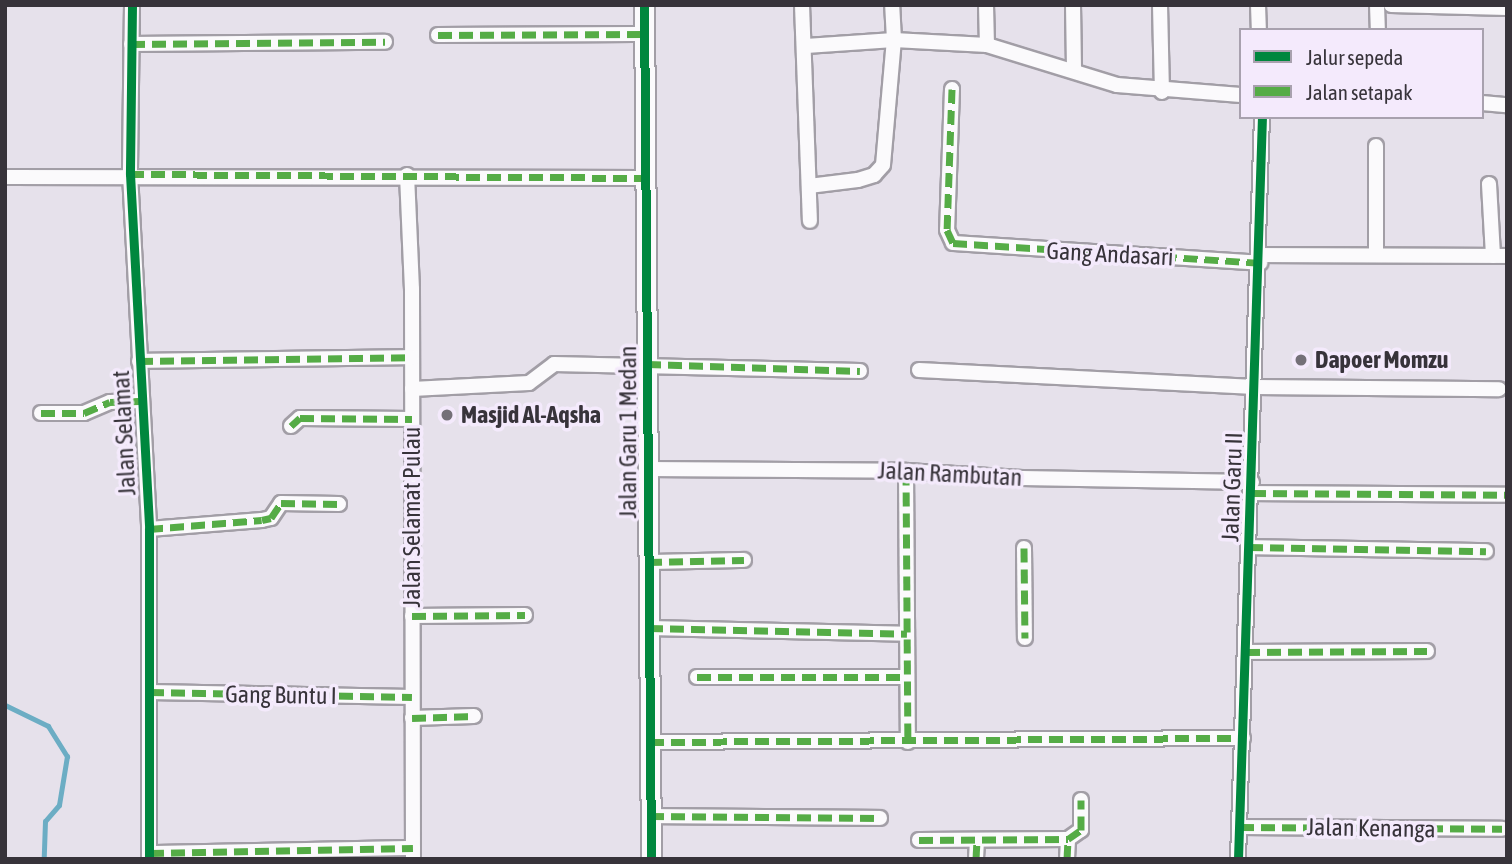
<!DOCTYPE html>
<style>
body{margin:0}
#map{position:relative;width:1512px;height:864px;overflow:hidden;background:#e6e1eb;font-family:"Asap Condensed",sans-serif}
div>[style]{position:absolute}
[style*='--x']{left:calc(var(--x)*1px);top:calc(var(--y)*1px);width:calc(var(--w)*1px);rotate:calc(var(--a)*1deg)}
.stream>*{height:5px;margin:-2.5px;padding:0 2.5px;transform-origin:2.5px;border-radius:2.5px;background:#6cadc4}
.roads{filter:drop-shadow(2px 0 #a29ea6) drop-shadow(-2px 0 #a29ea6) drop-shadow(0 2px #a29ea6) drop-shadow(0 -2px #a29ea6)}
.minor>*{height:14px;margin:-7px;padding:0 7px;transform-origin:7px;border-radius:7px;background:#fbfafc}
.tertiary>*{height:19px;margin:-9.5px;padding:0 9.5px;transform-origin:9.5px;border-radius:9.5px;background:#fbfafc}
.quiet>*{height:7px;margin-top:-3.5px;transform-origin:0;background:repeating-linear-gradient(90deg,#55ac46 0 14px,transparent 0 21px)}
.cycleway>*{height:9px;margin:-4.5px;padding:0 4.5px;transform-origin:4.5px;border-radius:4.5px;background:#00873e}
.dots>*{width:19px;height:19px;translate:-50% -50%;box-sizing:border-box;border:4px solid #f4eafc;border-radius:50%}
span{translate:-50% -50%;white-space:nowrap;text-align:center;line-height:1.15;-webkit-text-stroke:7px #f4eafc;paint-order:stroke}
.street-label{font-size:24px;color:#37333a}
.poi-label{font-size:24px;color:#37333a;font-weight:700}
.left{translate:0 -50%;text-align:left}
.frame{position:absolute;inset:0;border:7px solid #37333a;pointer-events:none}
.legend{position:absolute;left:1239px;top:28px;width:245px;height:91px;box-sizing:border-box;background:#f4eafc;border:2px solid #a8a1ae;margin:0;padding:9px 12px;list-style:none;font-size:21px;color:#37333a}
.legend li{display:flex;align-items:center;gap:14px;height:35px}
.legend b{width:35px;border:2px solid #a8a1ae}
</style>
<div id="map">
<div class="stream">
<div style="--x:5;--y:705;--w:48;--a:26"></div>
<div style="--x:48;--y:726;--w:36;--a:58"></div>
<div style="--x:67;--y:756;--w:50;--a:99.3"></div>
<div style="--x:59;--y:805;--w:21;--a:131"></div>
<div style="--x:45;--y:821;--w:38;--a:92"></div>
</div>
<div class="roads">
<div class="minor">
<div style="--x:132;--y:5;--w:169;--a:90.7"></div>
<div style="--x:130;--y:174;--w:356;--a:86.9"></div>
<div style="--x:149;--y:529;--w:330;--a:90"></div>
<div style="--x:802;--y:5;--w:216;--a:87.9"></div>
<div style="--x:986;--y:5;--w:40;--a:88.6"></div>
<div style="--x:1073;--y:5;--w:65;--a:89.1"></div>
<div style="--x:1160;--y:5;--w:87;--a:88.7"></div>
<div style="--x:1258;--y:5;--w:25;--a:88"></div>
<div style="--x:1377;--y:5;--w:25;--a:88"></div>
<div style="--x:1391;--y:5;--w:116;--a:1.5"></div>
<div style="--x:438;--y:35;--w:206;--a:-0.3"></div>
<div style="--x:131;--y:44;--w:254;--a:-0.5"></div>
<div style="--x:806;--y:46;--w:88;--a:-3.9"></div>
<div style="--x:894;--y:40;--w:93;--a:3.1"></div>
<div style="--x:987;--y:45;--w:136;--a:17.1"></div>
<div style="--x:1117;--y:85;--w:124;--a:4.6"></div>
<div style="--x:952;--y:89;--w:141;--a:92"></div>
<div style="--x:947;--y:230;--w:14;--a:65"></div>
<div style="--x:953;--y:243;--w:308;--a:3.7"></div>
<div style="--x:1482;--y:103;--w:25;--a:5"></div>
<div style="--x:407;--y:175;--w:114;--a:87.5"></div>
<div style="--x:412;--y:289;--w:570;--a:89.9"></div>
<div style="--x:5;--y:177;--w:641;--a:0.09"></div>
<div style="--x:1489;--y:184;--w:72;--a:86.8"></div>
<div style="--x:809;--y:186;--w:49;--a:-7"></div>
<div style="--x:858;--y:180;--w:17;--a:-17"></div>
<div style="--x:874;--y:175;--w:13;--a:-48"></div>
<div style="--x:883;--y:165;--w:125;--a:-85"></div>
<div style="--x:894;--y:40;--w:35;--a:-93"></div>
<div style="--x:1376;--y:254;--w:108;--a:-90"></div>
<div style="--x:1260;--y:255;--w:247;--a:0.2"></div>
<div style="--x:139;--y:361;--w:273;--a:-0.8"></div>
<div style="--x:919;--y:370;--w:336;--a:2.9"></div>
<div style="--x:1255;--y:387;--w:244;--a:0.5"></div>
<div style="--x:412;--y:389;--w:117;--a:-2.9"></div>
<div style="--x:529;--y:383;--w:31;--a:-37"></div>
<div style="--x:554;--y:364;--w:306;--a:1.3"></div>
<div style="--x:41;--y:413;--w:43;--a:0"></div>
<div style="--x:84;--y:413;--w:28;--a:-23"></div>
<div style="--x:110;--y:402;--w:29;--a:-2"></div>
<div style="--x:291;--y:426;--w:12;--a:-42"></div>
<div style="--x:300;--y:418;--w:112;--a:0.5"></div>
<div style="--x:647;--y:469;--w:259;--a:0.4"></div>
<div style="--x:906;--y:471;--w:116;--a:3.5"></div>
<div style="--x:1022;--y:478;--w:230;--a:1"></div>
<div style="--x:906;--y:471;--w:271;--a:89.6"></div>
<div style="--x:1252;--y:493;--w:255;--a:0.4"></div>
<div style="--x:149;--y:529;--w:113;--a:-4.6"></div>
<div style="--x:262;--y:520;--w:9;--a:-13"></div>
<div style="--x:271;--y:518;--w:18;--a:-56"></div>
<div style="--x:281;--y:503;--w:58;--a:1"></div>
<div style="--x:1249;--y:547;--w:237;--a:1"></div>
<div style="--x:1024;--y:548;--w:90;--a:89.4"></div>
<div style="--x:648;--y:562;--w:96;--a:-1.2"></div>
<div style="--x:412;--y:616;--w:113;--a:-0.5"></div>
<div style="--x:649;--y:628;--w:258;--a:1.3"></div>
<div style="--x:1246;--y:652;--w:181;--a:-0.3"></div>
<div style="--x:697;--y:677;--w:210;--a:0"></div>
<div style="--x:150;--y:692;--w:262;--a:1.1"></div>
<div style="--x:412;--y:718;--w:62;--a:-1.8"></div>
<div style="--x:650;--y:742;--w:593;--a:-0.39"></div>
<div style="--x:650;--y:816;--w:230;--a:0.5"></div>
<div style="--x:1240;--y:827;--w:262;--a:0.4"></div>
<div style="--x:919;--y:840;--w:149;--a:-0.4"></div>
<div style="--x:150;--y:853;--w:263;--a:-1.1"></div>
<div style="--x:976;--y:859;--w:19;--a:-87"></div>
<div style="--x:1067;--y:859;--w:20;--a:-87"></div>
<div style="--x:1068;--y:839;--w:16;--a:-35"></div>
<div style="--x:1081;--y:830;--w:30;--a:-90"></div>
<div style="--x:1238;--y:859;--w:742;--a:-88.15"></div>
</div>
<div class="tertiary">
<div style="--x:644;--y:5;--w:854;--a:89.53"></div>
</div>
</div>
<div class="quiet">
<div style="--x:438;--y:35;--w:206;--a:-0.3"></div>
<div style="--x:131;--y:44;--w:254;--a:-0.5"></div>
<div style="--x:952;--y:89;--w:141;--a:92"></div>
<div style="--x:947;--y:230;--w:14;--a:65"></div>
<div style="--x:953;--y:243;--w:308;--a:3.7"></div>
<div style="--x:130;--y:174;--w:516;--a:0.44"></div>
<div style="--x:139;--y:361;--w:273;--a:-0.8"></div>
<div style="--x:647;--y:364;--w:213;--a:1.9"></div>
<div style="--x:41;--y:413;--w:43;--a:0"></div>
<div style="--x:84;--y:413;--w:28;--a:-23"></div>
<div style="--x:110;--y:402;--w:29;--a:-2"></div>
<div style="--x:291;--y:426;--w:12;--a:-42"></div>
<div style="--x:300;--y:418;--w:112;--a:0.5"></div>
<div style="--x:906;--y:471;--w:271;--a:89.6"></div>
<div style="--x:1252;--y:493;--w:255;--a:0.4"></div>
<div style="--x:149;--y:529;--w:113;--a:-4.6"></div>
<div style="--x:262;--y:520;--w:9;--a:-13"></div>
<div style="--x:271;--y:518;--w:18;--a:-56"></div>
<div style="--x:281;--y:503;--w:58;--a:1"></div>
<div style="--x:1249;--y:547;--w:237;--a:1"></div>
<div style="--x:1024;--y:548;--w:90;--a:89.4"></div>
<div style="--x:648;--y:562;--w:96;--a:-1.2"></div>
<div style="--x:412;--y:616;--w:113;--a:-0.5"></div>
<div style="--x:649;--y:628;--w:258;--a:1.3"></div>
<div style="--x:1246;--y:652;--w:181;--a:-0.3"></div>
<div style="--x:697;--y:677;--w:210;--a:0"></div>
<div style="--x:150;--y:692;--w:262;--a:1.1"></div>
<div style="--x:412;--y:718;--w:62;--a:-1.8"></div>
<div style="--x:650;--y:742;--w:593;--a:-0.39"></div>
<div style="--x:650;--y:816;--w:230;--a:0.5"></div>
<div style="--x:1240;--y:827;--w:262;--a:0.4"></div>
<div style="--x:919;--y:840;--w:149;--a:-0.4"></div>
<div style="--x:150;--y:853;--w:263;--a:-1.1"></div>
<div style="--x:976;--y:859;--w:19;--a:-87"></div>
<div style="--x:1067;--y:859;--w:20;--a:-87"></div>
<div style="--x:1068;--y:839;--w:16;--a:-35"></div>
<div style="--x:1081;--y:830;--w:30;--a:-90"></div>
</div>
<div class="cycleway">
<div style="--x:132;--y:5;--w:169;--a:90.7"></div>
<div style="--x:130;--y:174;--w:356;--a:86.9"></div>
<div style="--x:149;--y:529;--w:330;--a:90"></div>
<div style="--x:644;--y:5;--w:854;--a:89.53"></div>
<div style="--x:1238;--y:859;--w:742;--a:-88.15"></div>
</div>
<div class="dots">
<div style="left:1301px;top:360px;background:#747078"></div>
<div style="left:447px;top:415px;background:#747078"></div>
</div>
<div class="street-label">
<span style="left:1110px;top:254px;rotate:3deg">Gang Andasari</span>
<span style="left:628px;top:432px;rotate:-90deg">Jalan Garu 1 Medan</span>
<span style="left:124px;top:433px;rotate:-93deg">Jalan Selamat</span>
<span style="left:950px;top:474px;rotate:3deg">Jalan Rambutan</span>
<span style="left:1232px;top:487px;rotate:-88deg">Jalan Garu II</span>
<span style="left:412px;top:517px;rotate:-90deg">Jalan Selamat Pulau</span>
<span style="left:281px;top:695px;rotate:1deg">Gang Buntu I</span>
<span style="left:1371px;top:828px;rotate:1deg">Jalan Kenanga</span>
</div>
<div class="poi-label">
<span class="left" style="left:1315px;top:360px">Dapoer Momzu</span>
<span class="left" style="left:461px;top:415px">Masjid Al-Aqsha</span>
</div>
<div class="frame"></div>
<ul class="legend">
<li><b style="height:9px;background:#00873e"></b>Jalur sepeda</li>
<li><b style="height:9px;background:#55ac46"></b>Jalan setapak</li>
</ul>
</div>
